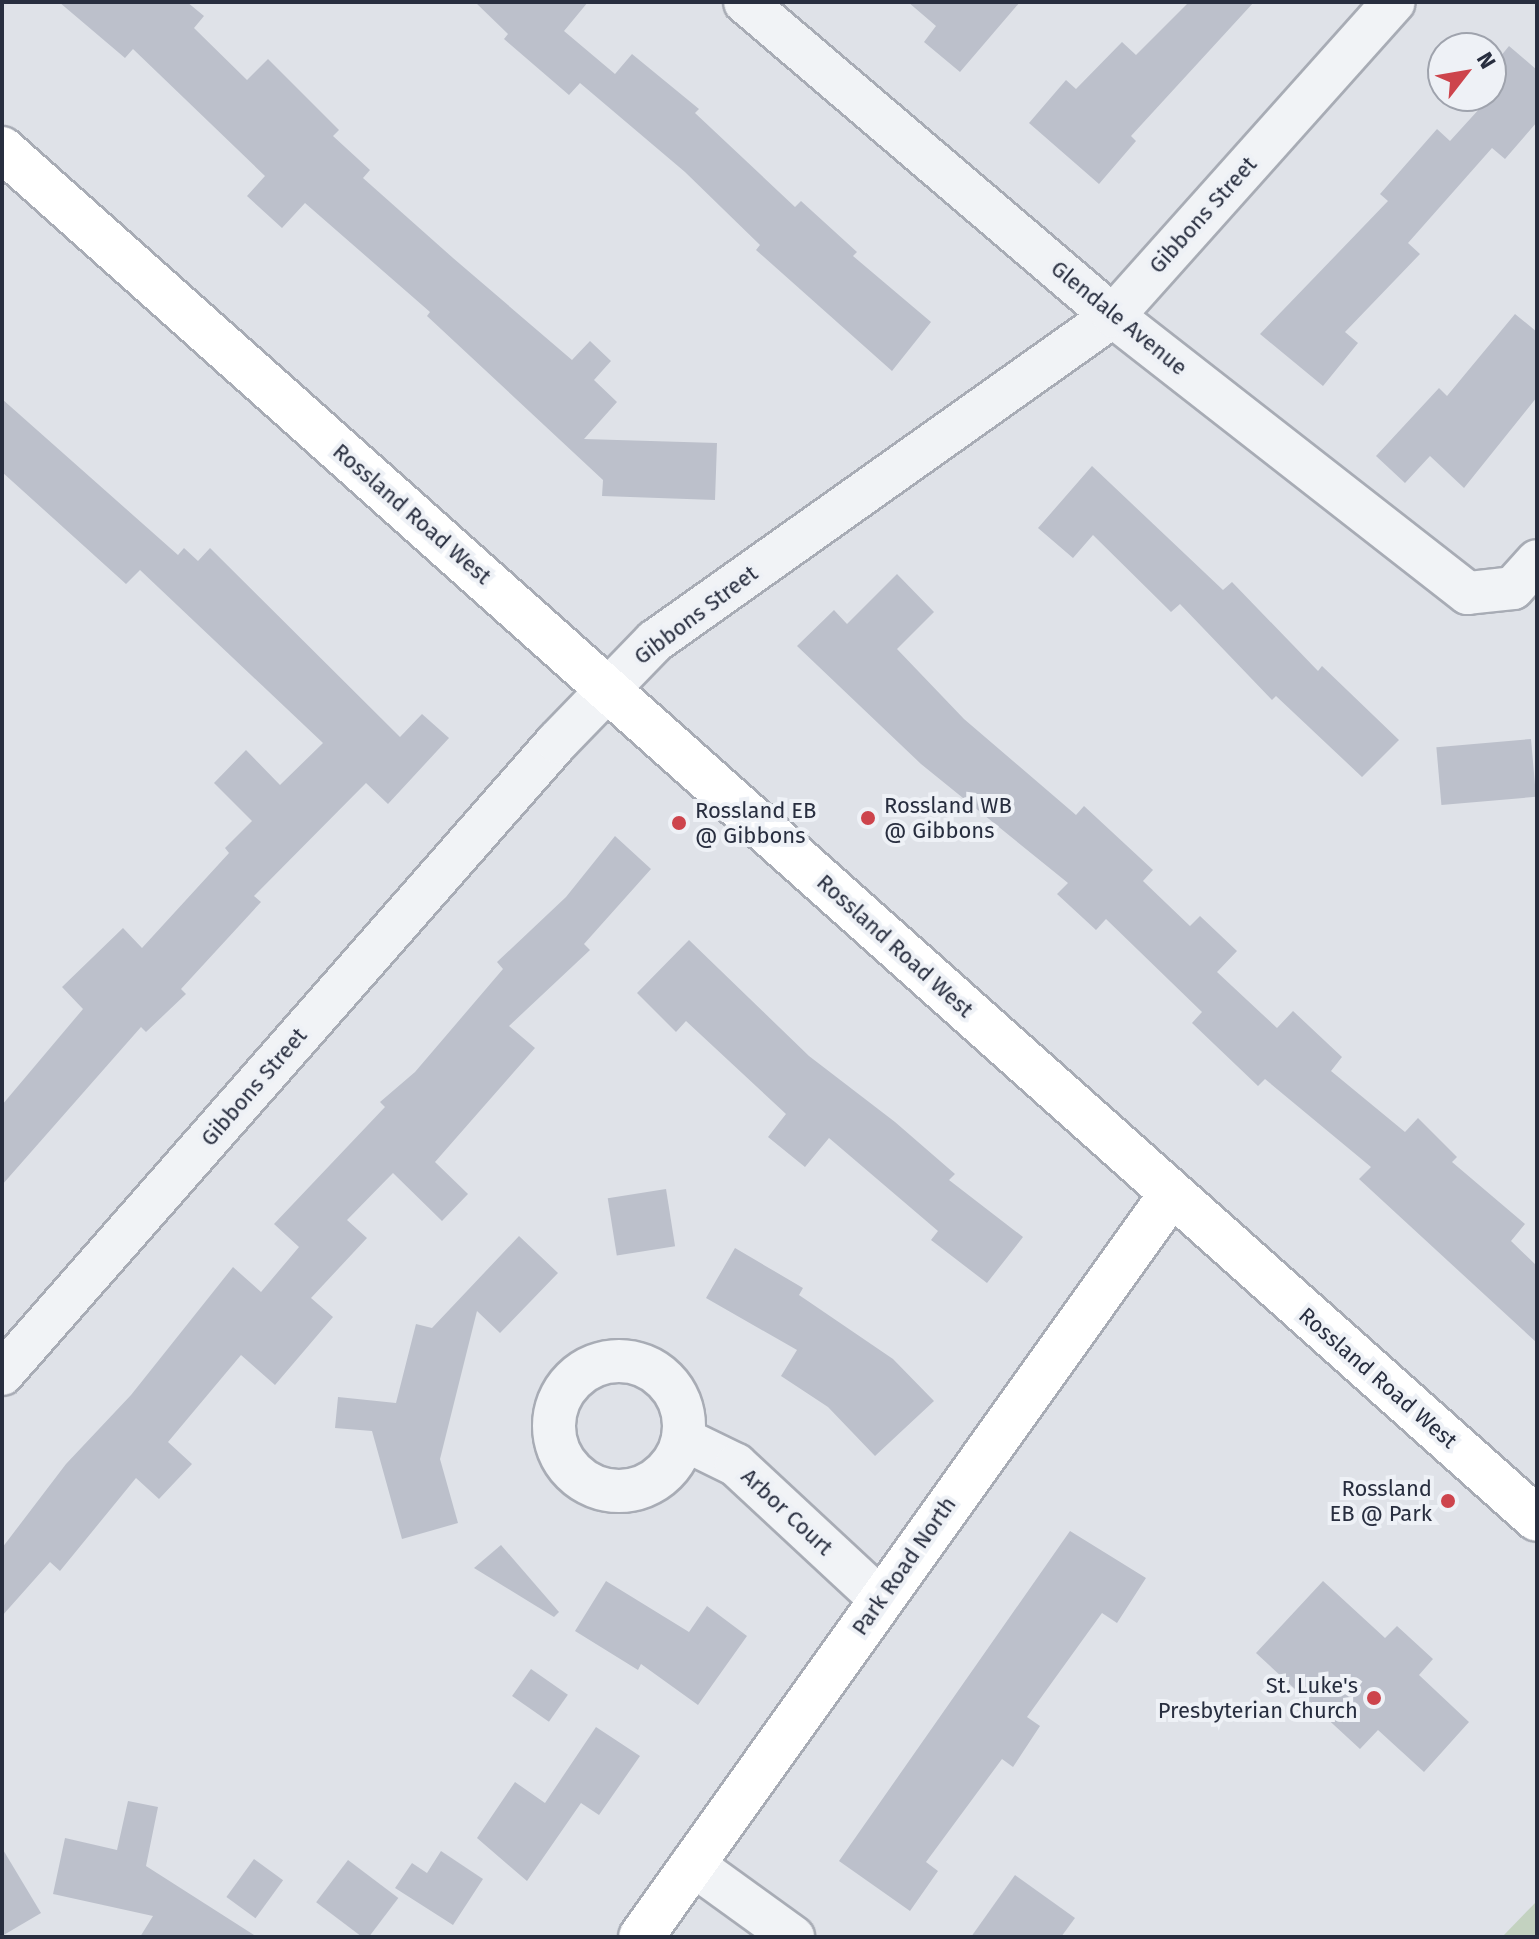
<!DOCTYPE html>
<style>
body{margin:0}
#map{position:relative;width:1539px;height:1939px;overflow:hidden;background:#dfe2e8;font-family:"Fira Sans",sans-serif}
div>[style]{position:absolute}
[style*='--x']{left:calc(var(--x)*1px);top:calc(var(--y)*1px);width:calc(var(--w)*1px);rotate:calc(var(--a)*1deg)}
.green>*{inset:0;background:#c3d2c0}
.building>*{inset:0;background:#bcc0cb;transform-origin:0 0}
.roads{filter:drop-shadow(2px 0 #a8acb5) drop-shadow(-2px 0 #a8acb5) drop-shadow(0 2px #a8acb5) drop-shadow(0 -2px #a8acb5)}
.minor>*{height:42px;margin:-21px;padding:0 21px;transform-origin:21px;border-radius:21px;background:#f1f3f6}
.minor>.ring{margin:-21px;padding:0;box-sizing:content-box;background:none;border:42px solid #f1f3f6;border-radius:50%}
.major>*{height:44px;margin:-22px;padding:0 22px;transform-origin:22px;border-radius:22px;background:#fff}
.dots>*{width:22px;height:22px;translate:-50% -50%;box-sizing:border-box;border:4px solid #eef1f6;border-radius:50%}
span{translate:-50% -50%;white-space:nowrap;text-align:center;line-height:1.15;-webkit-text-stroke:8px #eef1f6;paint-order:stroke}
.street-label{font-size:22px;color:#282e3f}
.poi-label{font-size:22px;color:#282e3f}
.left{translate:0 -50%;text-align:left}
.right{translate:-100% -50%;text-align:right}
.frame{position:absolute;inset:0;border:4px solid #282e3f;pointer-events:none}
.north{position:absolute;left:1427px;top:32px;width:80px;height:80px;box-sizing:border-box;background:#eef1f6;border:2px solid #9fa3ad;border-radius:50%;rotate:59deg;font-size:22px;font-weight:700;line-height:32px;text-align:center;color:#282e3f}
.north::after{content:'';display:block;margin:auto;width:28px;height:36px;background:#cd444c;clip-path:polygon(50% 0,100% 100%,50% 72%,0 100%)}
</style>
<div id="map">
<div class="green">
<div style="clip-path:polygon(1537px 1901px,1537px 1937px,1502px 1937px)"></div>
</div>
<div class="building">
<div style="clip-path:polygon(59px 2px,187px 2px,204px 16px,194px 28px,247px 80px,268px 59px,339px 130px,333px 136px,370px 170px,363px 178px,453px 258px,572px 360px,590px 341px,611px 361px,594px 380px,617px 402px,584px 439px,717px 443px,715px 500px,602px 496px,603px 480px,427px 316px,430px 312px,305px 203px,282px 228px,247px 196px,265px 176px,133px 49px,125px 58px)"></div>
<div style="clip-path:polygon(475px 2px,588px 2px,564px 31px,615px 74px,632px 54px,699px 109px,695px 113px,795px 207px,801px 201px,857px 252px,853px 256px,931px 322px,892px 371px,756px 250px,760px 245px,685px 172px,580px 83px,569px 95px,504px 39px,508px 34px)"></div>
<div style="clip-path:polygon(908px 2px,1020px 2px,960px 72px,924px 42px,936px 26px)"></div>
<div style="clip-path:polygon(1189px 2px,1254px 2px,1131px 136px,1136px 141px,1099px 184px,1029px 123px,1066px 80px,1076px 89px,1122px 42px,1136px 55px)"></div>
<div style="clip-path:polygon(1509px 46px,1537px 70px,1537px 122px,1505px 159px,1492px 148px,1408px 243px,1420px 254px,1345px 332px,1358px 343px,1323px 386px,1260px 334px,1388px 201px,1380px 194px,1437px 129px,1450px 141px,1491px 96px,1491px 68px)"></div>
<div style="clip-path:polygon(1515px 314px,1537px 332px,1537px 397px,1464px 488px,1430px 456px,1405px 483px,1376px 456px,1439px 388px,1447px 396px)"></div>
<div style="clip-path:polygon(2px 399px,178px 555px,184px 548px,198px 561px,210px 548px,400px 737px,422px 714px,449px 738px,388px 804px,366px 783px,254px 896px,261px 902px,181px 989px,186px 994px,146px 1032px,141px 1027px,2px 1185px,2px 1105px,83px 1009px,62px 987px,123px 928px,142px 948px,229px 853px,225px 848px,252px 821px,214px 783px,246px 750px,280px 785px,323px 743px,140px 570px,126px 584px,2px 472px)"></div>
<div style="clip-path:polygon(1092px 466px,1223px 590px,1232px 582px,1318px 671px,1322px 666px,1399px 740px,1362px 777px,1276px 696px,1272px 700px,1180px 604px,1171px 612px,1093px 535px,1073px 558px,1038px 528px)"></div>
<div style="clip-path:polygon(897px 574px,934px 612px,897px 649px,964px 719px,1076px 815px,1084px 806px,1153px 870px,1143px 881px,1190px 926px,1200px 916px,1237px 951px,1217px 972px,1277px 1028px,1293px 1011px,1342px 1057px,1331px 1071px,1405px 1132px,1418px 1118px,1457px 1157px,1452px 1162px,1525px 1224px,1511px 1241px,1537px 1266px,1537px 1343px,1359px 1179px,1371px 1167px,1265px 1079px,1258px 1086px,1192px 1023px,1202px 1012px,1106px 919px,1096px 930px,1057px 894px,1068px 883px,921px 764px,797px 646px,834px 610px,847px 624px)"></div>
<div style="left:1531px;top:739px;width:58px;height:95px;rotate:85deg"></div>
<div style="clip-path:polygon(615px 836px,651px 869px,584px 944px,590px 950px,509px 1026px,535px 1048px,435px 1162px,468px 1194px,442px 1221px,393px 1173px,347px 1220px,367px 1238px,311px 1298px,333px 1317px,275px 1385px,241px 1355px,168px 1442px,192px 1464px,159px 1499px,136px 1478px,60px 1571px,50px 1562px,2px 1616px,2px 1548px,66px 1464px,131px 1395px,233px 1267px,261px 1292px,299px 1247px,274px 1224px,385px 1107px,380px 1102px,415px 1072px,503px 969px,497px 962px,566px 897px)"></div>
<div style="clip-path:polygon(689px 940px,809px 1056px,895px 1122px,955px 1174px,949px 1180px,1023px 1237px,987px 1283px,931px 1240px,938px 1231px,829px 1138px,805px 1167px,768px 1137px,786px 1114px,686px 1021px,676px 1032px,637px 993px)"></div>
<div style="left:666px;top:1189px;width:58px;height:59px;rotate:81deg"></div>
<div style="clip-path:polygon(519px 1236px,558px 1273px,500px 1333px,477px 1311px,440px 1459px,458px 1523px,402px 1539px,372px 1431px,335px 1428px,338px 1397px,396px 1403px,416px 1324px,432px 1328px)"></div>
<div style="clip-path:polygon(735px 1248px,803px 1288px,799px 1295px,893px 1359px,934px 1401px,875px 1456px,828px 1407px,781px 1376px,797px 1350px,706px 1298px)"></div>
<div style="clip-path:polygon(1070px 1531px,1146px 1578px,1117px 1623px,1102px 1613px,1027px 1717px,1040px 1726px,1013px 1767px,1002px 1759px,926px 1862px,938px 1871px,910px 1911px,839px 1861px)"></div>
<div style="clip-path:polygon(501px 1545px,559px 1612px,554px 1617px,474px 1568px)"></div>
<div style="clip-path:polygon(606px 1581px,689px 1632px,707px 1606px,747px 1636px,698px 1705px,641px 1664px,638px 1670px,575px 1631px)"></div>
<div style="clip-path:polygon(1323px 1581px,1385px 1638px,1397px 1626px,1433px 1659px,1419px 1675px,1469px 1722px,1424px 1772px,1378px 1730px,1360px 1749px,1256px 1653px)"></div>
<div style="left:531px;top:1669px;width:45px;height:33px;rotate:35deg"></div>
<div style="clip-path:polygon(596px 1727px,640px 1756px,599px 1815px,581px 1803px,527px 1881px,477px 1838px,515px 1782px,545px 1803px)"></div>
<div style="clip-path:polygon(128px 1801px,158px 1807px,146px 1866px,257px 1937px,140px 1937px,153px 1916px,53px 1894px,65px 1838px,117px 1850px)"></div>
<div style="clip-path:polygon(2px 1848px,41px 1913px,2px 1936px)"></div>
<div style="clip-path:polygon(441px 1851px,483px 1879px,453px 1925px,395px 1888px,412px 1863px,427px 1873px)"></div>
<div style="left:254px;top:1859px;width:36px;height:47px;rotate:36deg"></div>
<div style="left:348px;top:1860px;width:63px;height:53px;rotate:37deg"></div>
<div style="clip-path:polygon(1015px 1875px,1075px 1918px,1061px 1937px,971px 1937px)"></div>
</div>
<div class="roads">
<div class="minor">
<div style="--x:745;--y:2;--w:484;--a:40.5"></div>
<div style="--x:1113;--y:316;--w:450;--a:38"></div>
<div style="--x:1468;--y:593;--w:45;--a:-6.3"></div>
<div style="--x:1513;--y:588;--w:36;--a:-48"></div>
<div class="ring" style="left:554px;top:1361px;width:88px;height:88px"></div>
<div style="--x:2;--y:1374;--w:841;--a:-48.71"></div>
<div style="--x:557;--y:742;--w:141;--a:-45.9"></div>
<div style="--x:655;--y:641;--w:562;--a:-35.36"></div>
<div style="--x:1113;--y:316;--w:421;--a:-48.2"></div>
<div style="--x:683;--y:1439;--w:59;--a:26.1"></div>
<div style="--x:736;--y:1465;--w:197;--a:42.9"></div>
<div style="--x:692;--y:1864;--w:125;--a:35.9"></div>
</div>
<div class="major">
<div style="--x:2;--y:149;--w:2057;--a:41.75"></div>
<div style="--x:641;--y:1937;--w:910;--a:-54.48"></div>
</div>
</div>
<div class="dots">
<div style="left:868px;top:818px;background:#cd444c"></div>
<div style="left:679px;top:823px;background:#cd444c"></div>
<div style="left:1448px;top:1501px;background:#cd444c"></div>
<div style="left:1374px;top:1698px;background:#cd444c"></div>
</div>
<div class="street-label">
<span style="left:1203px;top:215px;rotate:-48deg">Gibbons Street</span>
<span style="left:1119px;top:318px;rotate:39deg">Glendale Avenue</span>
<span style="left:412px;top:514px;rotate:41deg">Rossland Road West</span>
<span style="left:696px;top:615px;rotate:-37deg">Gibbons Street</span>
<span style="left:895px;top:946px;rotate:42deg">Rossland Road West</span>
<span style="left:254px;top:1087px;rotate:-49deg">Gibbons Street</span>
<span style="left:1378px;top:1378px;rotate:41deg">Rossland Road West</span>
<span style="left:787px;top:1512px;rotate:43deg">Arbor Court</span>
<span style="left:904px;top:1566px;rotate:-55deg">Park Road North</span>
</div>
<div class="poi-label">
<span class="left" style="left:884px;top:818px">Rossland WB<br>@ Gibbons</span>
<span class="left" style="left:695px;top:823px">Rossland EB<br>@ Gibbons</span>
<span class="right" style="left:1432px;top:1501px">Rossland<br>EB @ Park</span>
<span class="right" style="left:1358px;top:1698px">St. Luke's<br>Presbyterian Church</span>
</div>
<div class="frame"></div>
<div class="north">N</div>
</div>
